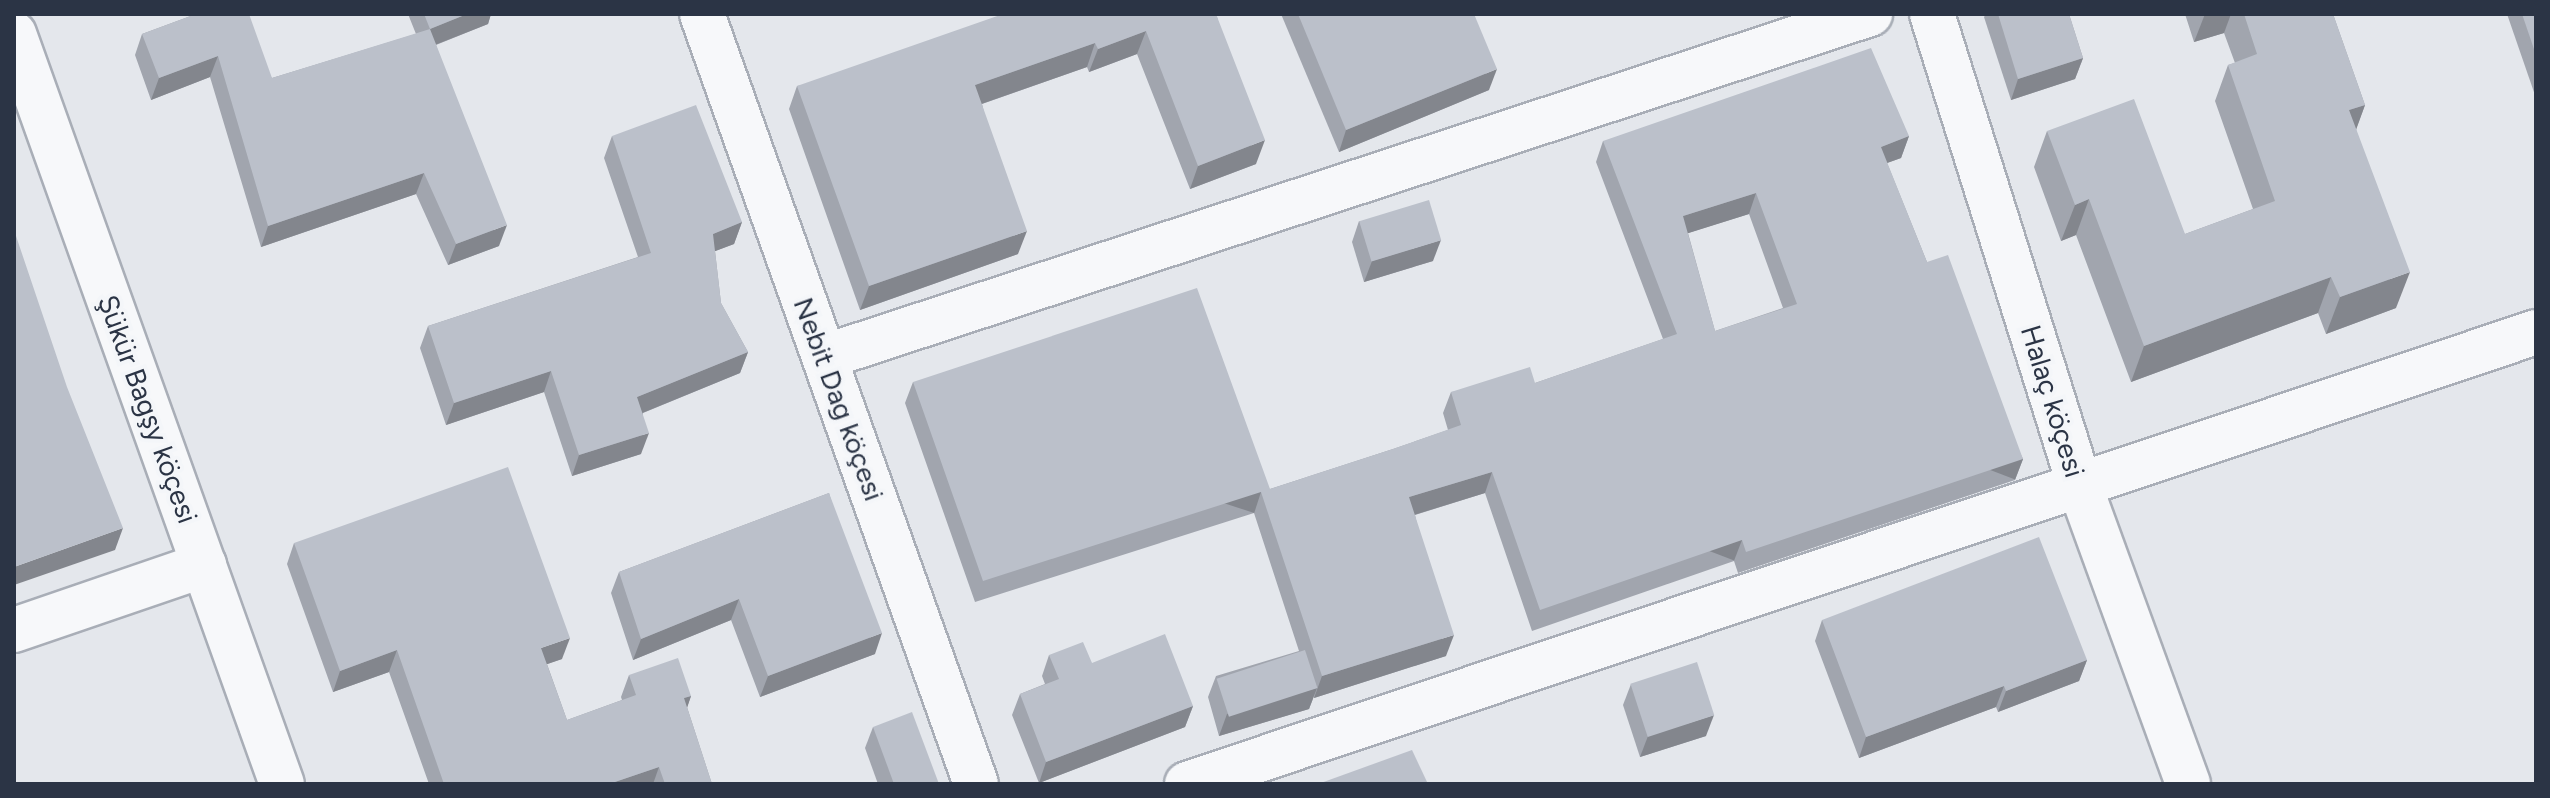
<!DOCTYPE html>
<meta charset="utf-8">
<style>
body{margin:0}
#map{position:relative;width:2550px;height:798px;overflow:hidden;background:#e4e7ec;font-family:Figtree,sans-serif}
div>[style]{position:absolute}
[style*='--x']{left:calc(var(--x)*1px);top:calc(var(--y)*1px);width:calc(var(--w)*1px);rotate:calc(var(--a)*1deg)}
.roads{filter:drop-shadow(2px 0 #a9aeb7) drop-shadow(-2px 0 #a9aeb7) drop-shadow(0 2px #a9aeb7) drop-shadow(0 -2px #a9aeb7)}
.minor>*{height:44px;margin:-22px;padding:0 22px;transform-origin:22px;border-radius:22px;background:#f7f8fa}
.wall>*{inset:0;background:#a1a5ae}
.shaded-wall>*{inset:0;background:#83868d;transform-origin:0 0}
.building>*{inset:0;background:#bbc0ca;transform-origin:0 0}
span{translate:-50% -50%;white-space:nowrap;text-align:center;line-height:1.15;-webkit-text-stroke:8px #f4f6f9;paint-order:stroke}
.street-label{font-size:28px;color:#2b3445}
.frame{position:absolute;inset:0;border:16px solid #2b3445;pointer-events:none}
</style>
<div id="map">
<div class="roads">
<div class="minor">
<div style="--x:702;--y:14;--w:817;--a:70.41"></div>
<div style="--x:1932;--y:14;--w:492;--a:72.6"></div>
<div style="--x:2079;--y:484;--w:319;--a:70"></div>
<div style="--x:14;--y:34;--w:796;--a:70.34"></div>
<div style="--x:824;--y:357;--w:1101;--a:-18.16"></div>
<div style="--x:14;--y:630;--w:201;--a:-18.9"></div>
<div style="--x:1187;--y:784;--w:1423;--a:-18.52"></div>
</div>
</div>
<div class="wall">
<div style="clip-path:polygon(196px 14px,272px 78px,416px 34px,408px 14px,491px 14px,488px 24px,436px 45px,499px 246px,448px 265px,416px 194px,261px 247px,210px 77px,151px 100px,135px 55px,142px 34px)"></div>
<div style="clip-path:polygon(1281px 14px,1474px 14px,1489px 90px,1339px 152px)"></div>
<div style="clip-path:polygon(1986px 14px,2069px 14px,2083px 58px,2075px 79px,2011px 100px,1984px 17px)"></div>
<div style="clip-path:polygon(2185px 14px,2333px 14px,2365px 105px,2356px 129px,2396px 308px,2326px 334px,2318px 313px,2131px 382px,2076px 235px,2061px 241px,2034px 167px,2047px 131px,2185px 234px,2253px 209px,2215px 101px,2228px 65px,2235px 63px,2224px 33px,2194px 42px)"></div>
<div style="clip-path:polygon(2507px 14px,2536px 14px,2536px 98px)"></div>
<div style="clip-path:polygon(1217px 17px,1256px 164px,1190px 189px,1137px 54px,1089px 72px,1087px 67px,982px 104px,1018px 254px,860px 310px,789px 109px,797px 86px)"></div>
<div style="clip-path:polygon(612px 136px,742px 222px,734px 244px,715px 251px,721px 303px,748px 352px,740px 373px,643px 413px,641px 454px,572px 476px,544px 392px,446px 425px,420px 348px,428px 326px,638px 257px,604px 158px)"></div>
<div style="clip-path:polygon(evenodd,1909px 136px,1901px 158px,1887px 163px,1927px 262px,2023px 459px,2015px 480px,1738px 573px,1734px 561px,1532px 631px,1485px 493px,1415px 515px,1446px 656px,1314px 698px,1314px 696px,1309px 709px,1219px 736px,1208px 697px,1216px 676px,1299px 651px,1254px 513px,975px 602px,905px 403px,913px 382px,1270px 489px,1393px 449px,1448px 430px,1443px 413px,1451px 392px,1535px 383px,1663px 339px,1596px 162px,1603px 141px,1909px 136px,1749px 214px,1783px 308px,1715px 331px,1688px 233px,1749px 214px)"></div>
<div style="clip-path:polygon(1359px 221px,1433px 261px,1364px 282px,1352px 242px)"></div>
<div style="clip-path:polygon(829px 493px,875px 654px,760px 697px,731px 620px,633px 660px,611px 593px,619px 572px)"></div>
<div style="clip-path:polygon(294px 543px,562px 659px,547px 664px,567px 720px,622px 700px,621px 697px,629px 675px,691px 696px,687px 707px,712px 784px,429px 784px,389px 672px,333px 692px,287px 564px)"></div>
<div style="clip-path:polygon(1822px 620px,2087px 660px,2079px 681px,1998px 712px,1996px 707px,1859px 758px,1815px 641px)"></div>
<div style="clip-path:polygon(1049px 655px,1092px 663px,1193px 706px,1185px 727px,1039px 783px,1012px 715px,1020px 694px,1045px 684px,1042px 676px)"></div>
<div style="clip-path:polygon(1631px 684px,1706px 736px,1640px 757px,1623px 705px)"></div>
<div style="clip-path:polygon(873px 727px,939px 784px,878px 784px,865px 748px)"></div>
</div>
<div class="shaded-wall">
<div style="clip-path:polygon(467px 14px,491px 14px,488px 24px,422px 50px,430px 29px)"></div>
<div style="clip-path:polygon(2205px 14px,2231px 14px,2224px 33px,2194px 42px)"></div>
<div style="clip-path:polygon(1146px 31px,1137px 54px,1089px 72px,1098px 49px)"></div>
<div style="clip-path:polygon(1095px 43px,1087px 67px,967px 109px,975px 85px)"></div>
<div style="clip-path:polygon(218px 56px,210px 77px,151px 100px,159px 78px)"></div>
<div style="clip-path:polygon(2083px 58px,2075px 79px,2011px 100px,2018px 79px)"></div>
<div style="clip-path:polygon(1497px 69px,1489px 90px,1339px 152px,1346px 130px)"></div>
<div style="clip-path:polygon(2365px 105px,2352px 141px,2349px 110px)"></div>
<div style="clip-path:polygon(1909px 136px,1901px 158px,1873px 168px,1881px 147px)"></div>
<div style="clip-path:polygon(1265px 140px,1256px 164px,1190px 189px,1198px 166px)"></div>
<div style="clip-path:polygon(424px 173px,416px 194px,261px 247px,268px 226px)"></div>
<div style="clip-path:polygon(1756px 193px,1749px 214px,1676px 237px,1683px 216px)"></div>
<div style="clip-path:polygon(2089px 199px,2076px 235px,2061px 241px,2075px 205px)"></div>
<div style="clip-path:polygon(742px 222px,734px 244px,705px 255px,713px 234px)"></div>
<div style="clip-path:polygon(507px 225px,499px 246px,448px 265px,456px 244px)"></div>
<div style="clip-path:polygon(1027px 231px,1018px 254px,860px 310px,869px 286px)"></div>
<div style="clip-path:polygon(1441px 240px,1433px 261px,1364px 282px,1372px 261px)"></div>
<div style="clip-path:polygon(2410px 272px,2396px 308px,2326px 334px,2340px 297px)"></div>
<div style="clip-path:polygon(2331px 277px,2318px 313px,2131px 382px,2144px 346px)"></div>
<div style="clip-path:polygon(748px 352px,740px 373px,630px 418px,637px 397px)"></div>
<div style="clip-path:polygon(551px 371px,544px 392px,446px 425px,454px 403px)"></div>
<div style="clip-path:polygon(649px 433px,641px 454px,572px 476px,579px 455px)"></div>
<div style="left:2023px;top:459px;width:22px;height:292px;rotate:111deg"></div>
<div style="clip-path:polygon(1492px 472px,1485px 493px,1401px 519px,1409px 497px)"></div>
<div style="left:1261px;top:492px;width:22px;height:292px;rotate:108deg"></div>
<div style="clip-path:polygon(123px 528px,115px 550px,14px 585px,14px 567px)"></div>
<div style="left:1742px;top:540px;width:22px;height:214px;rotate:111deg"></div>
<div style="clip-path:polygon(739px 599px,731px 620px,633px 660px,641px 639px)"></div>
<div style="clip-path:polygon(882px 633px,875px 654px,760px 697px,768px 676px)"></div>
<div style="clip-path:polygon(1454px 635px,1446px 656px,1314px 698px,1322px 676px)"></div>
<div style="clip-path:polygon(570px 638px,562px 659px,533px 669px,541px 648px)"></div>
<div style="clip-path:polygon(397px 650px,389px 672px,333px 692px,340px 671px)"></div>
<div style="clip-path:polygon(2087px 660px,2079px 681px,1998px 712px,2006px 691px)"></div>
<div style="clip-path:polygon(2004px 686px,1996px 707px,1859px 758px,1866px 737px)"></div>
<div style="clip-path:polygon(1317px 688px,1309px 709px,1219px 736px,1227px 714px)"></div>
<div style="clip-path:polygon(691px 696px,684px 717px,684px 698px)"></div>
<div style="clip-path:polygon(1193px 706px,1185px 727px,1039px 783px,1046px 762px)"></div>
<div style="clip-path:polygon(1714px 715px,1706px 736px,1640px 757px,1648px 736px)"></div>
<div style="clip-path:polygon(659px 767px,653px 784px,609px 784px)"></div>
</div>
<div class="building">
<div style="clip-path:polygon(196px 14px,249px 14px,272px 78px,430px 29px,507px 225px,456px 244px,424px 173px,268px 226px,218px 56px,159px 78px,142px 34px)"></div>
<div style="clip-path:polygon(424px 14px,467px 14px,430px 29px)"></div>
<div style="clip-path:polygon(1003px 14px,1216px 14px,1265px 140px,1198px 166px,1146px 31px,1098px 49px,1095px 43px,975px 85px,1027px 231px,869px 286px,797px 86px)"></div>
<div style="clip-path:polygon(1298px 14px,1474px 14px,1497px 69px,1346px 130px)"></div>
<div style="clip-path:polygon(1998px 14px,2069px 14px,2083px 58px,2018px 79px)"></div>
<div style="clip-path:polygon(2244px 14px,2333px 14px,2365px 105px,2349px 110px,2410px 272px,2340px 297px,2331px 277px,2144px 346px,2089px 199px,2075px 205px,2047px 131px,2134px 99px,2185px 234px,2275px 201px,2228px 65px,2257px 54px)"></div>
<div style="clip-path:polygon(2522px 14px,2536px 14px,2536px 55px)"></div>
<div style="clip-path:polygon(evenodd,1871px 48px,1909px 136px,1881px 147px,1927px 262px,1948px 255px,2023px 459px,1746px 552px,1742px 540px,1540px 610px,1492px 472px,1409px 497px,1454px 635px,1322px 676px,1261px 492px,983px 581px,913px 382px,1197px 288px,1270px 489px,1393px 449px,1461px 425px,1451px 392px,1530px 367px,1535px 383px,1677px 334px,1603px 141px,1871px 48px,1756px 193px,1797px 304px,1715px 331px,1683px 216px,1756px 193px)"></div>
<div style="clip-path:polygon(696px 105px,742px 222px,713px 234px,721px 303px,748px 352px,637px 397px,649px 433px,579px 455px,551px 371px,454px 403px,428px 326px,651px 253px,612px 136px)"></div>
<div style="left:1429px;top:200px;width:42px;height:73px;rotate:73deg"></div>
<div style="clip-path:polygon(14px 230px,67px 387px,123px 528px,14px 567px)"></div>
<div style="clip-path:polygon(508px 467px,570px 638px,541px 648px,567px 720px,636px 695px,629px 675px,678px 658px,691px 696px,684px 698px,712px 784px,665px 784px,659px 767px,609px 784px,444px 784px,397px 650px,340px 671px,294px 543px)"></div>
<div style="clip-path:polygon(829px 493px,882px 633px,768px 676px,739px 599px,641px 639px,619px 572px)"></div>
<div style="clip-path:polygon(2039px 537px,2087px 660px,2006px 691px,2004px 686px,1866px 737px,1822px 620px)"></div>
<div style="clip-path:polygon(1165px 634px,1193px 706px,1046px 762px,1020px 694px,1059px 679px,1049px 655px,1083px 642px,1092px 663px)"></div>
<div style="left:1305px;top:650px;width:40px;height:93px;rotate:72deg"></div>
<div style="left:1697px;top:662px;width:56px;height:70px;rotate:72deg"></div>
<div style="clip-path:polygon(912px 712px,939px 784px,894px 784px,873px 727px)"></div>
<div style="clip-path:polygon(1412px 750px,1428px 784px,1318px 784px)"></div>
</div>
<div class="street-label">
<span style="left:839px;top:399px;rotate:70deg">Nebit Dag köçesi</span>
<span style="left:2053px;top:401px;rotate:73deg">Halaç köçesi</span>
<span style="left:148px;top:409px;rotate:70deg">Şükür Bagşy köçesi</span>
</div>
<div class="frame"></div>
</div>
